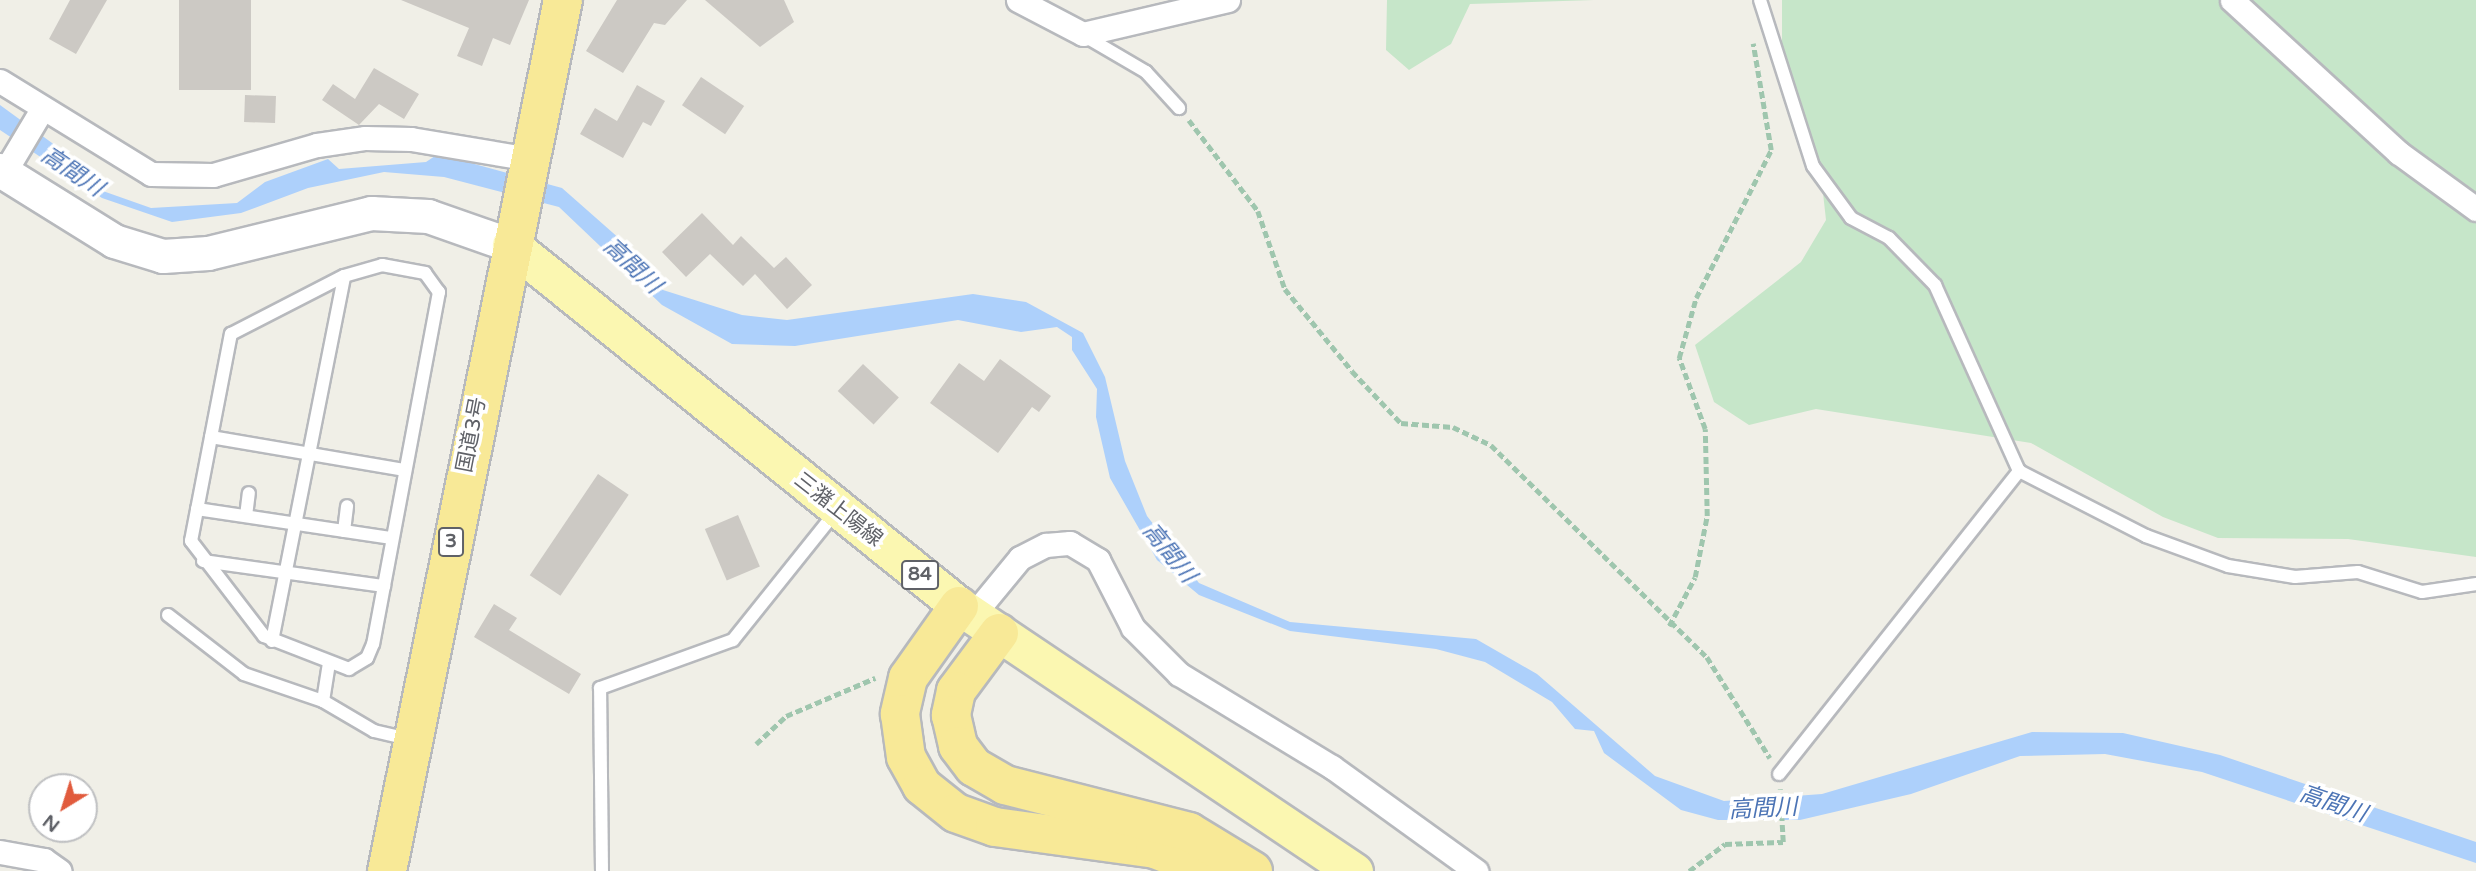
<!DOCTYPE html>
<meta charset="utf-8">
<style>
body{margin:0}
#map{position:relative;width:2476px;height:871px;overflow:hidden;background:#f0efe7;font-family:"Varela Round","Noto Sans JP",sans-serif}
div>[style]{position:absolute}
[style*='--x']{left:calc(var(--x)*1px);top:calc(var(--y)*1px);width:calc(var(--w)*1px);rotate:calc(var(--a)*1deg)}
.green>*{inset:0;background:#c6e6c9}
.water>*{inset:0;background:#add0fb}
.building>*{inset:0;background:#ccc9c4;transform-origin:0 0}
.path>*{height:4.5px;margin-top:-2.25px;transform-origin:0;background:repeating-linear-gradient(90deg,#9fc6ae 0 7px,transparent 0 10.5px)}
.roads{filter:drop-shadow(2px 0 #b7b9bd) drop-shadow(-2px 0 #b7b9bd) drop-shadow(0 2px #b7b9bd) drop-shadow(0 -2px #b7b9bd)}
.lane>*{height:12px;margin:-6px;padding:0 6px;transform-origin:6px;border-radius:6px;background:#fff}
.street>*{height:23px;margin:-11.5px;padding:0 11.5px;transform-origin:11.5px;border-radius:11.5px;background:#fff}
.secondary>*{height:33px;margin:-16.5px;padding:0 16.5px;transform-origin:16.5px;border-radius:16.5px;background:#fff}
.primary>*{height:37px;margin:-18.5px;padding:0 18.5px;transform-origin:18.5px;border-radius:18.5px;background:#fbf7b1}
.highway>*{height:38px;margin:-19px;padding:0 19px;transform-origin:19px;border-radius:19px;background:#f8e997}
span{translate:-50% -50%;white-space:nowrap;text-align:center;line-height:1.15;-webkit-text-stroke:7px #fff;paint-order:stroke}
.shield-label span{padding:2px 5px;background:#fff;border:2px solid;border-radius:5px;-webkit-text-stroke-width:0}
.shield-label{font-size:19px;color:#5f6167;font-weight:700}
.street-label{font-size:21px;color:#5f6167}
.water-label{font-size:23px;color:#4c74b5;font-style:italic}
.north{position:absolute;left:28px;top:773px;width:70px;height:70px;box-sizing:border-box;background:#fff;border:2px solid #bfc0c2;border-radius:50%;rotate:218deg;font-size:19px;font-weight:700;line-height:28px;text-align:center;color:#5f6167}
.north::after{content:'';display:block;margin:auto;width:24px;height:32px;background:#e15b3d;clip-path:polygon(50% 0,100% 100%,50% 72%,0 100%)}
</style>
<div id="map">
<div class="green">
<div style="clip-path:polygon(1387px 0,1594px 0,1470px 4px,1451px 44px,1409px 70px,1386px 50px)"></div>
<div style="clip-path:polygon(1782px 0,2476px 0,2476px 557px,2348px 539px,2218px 538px,2163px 517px,2031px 443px,1816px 409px,1749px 425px,1714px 402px,1695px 345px,1801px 262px,1826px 220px,1820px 166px,1782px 53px)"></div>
</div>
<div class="water">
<div style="clip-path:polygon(0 105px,89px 170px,100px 190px,151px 208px,237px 203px,265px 182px,328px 159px,339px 169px,426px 162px,438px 154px,562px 188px,621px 240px,663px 290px,742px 315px,787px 320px,973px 294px,1026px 302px,1083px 333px,1105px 377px,1125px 461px,1147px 516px,1199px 583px,1290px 622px,1476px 639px,1537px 674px,1655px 776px,1724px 801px,1822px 794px,2032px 732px,2123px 733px,2220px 755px,2476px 842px,2476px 863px,2202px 772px,2105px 754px,2020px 756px,1911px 794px,1800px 820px,1718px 820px,1681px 810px,1604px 753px,1594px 731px,1575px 729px,1552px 702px,1485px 662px,1436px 649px,1290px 631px,1199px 595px,1157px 560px,1110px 478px,1096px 417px,1097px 389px,1072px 350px,1072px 337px,1057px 327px,1021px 332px,958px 320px,795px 346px,732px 344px,662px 305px,559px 207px,444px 177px,384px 172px,308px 188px,241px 213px,172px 222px,102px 198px,0 130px)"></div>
</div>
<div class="building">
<div style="clip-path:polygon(70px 0,107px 0,76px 54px,49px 39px)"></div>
<div style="left:179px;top:0;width:72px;height:90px"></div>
<div style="clip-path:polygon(401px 0,529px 0,510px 45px,493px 38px,482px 66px,457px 56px,469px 28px)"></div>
<div style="clip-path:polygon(617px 0,687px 0,665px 25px,654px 23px,623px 73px,586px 51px)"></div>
<div style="clip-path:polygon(705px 0,784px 0,794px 22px,760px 47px)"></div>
<div style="clip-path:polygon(374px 68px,419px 94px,404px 119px,379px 104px,359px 125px,322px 100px,333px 84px,355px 99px)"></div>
<div style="left:701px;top:77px;width:52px;height:34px;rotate:34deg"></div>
<div style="clip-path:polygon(637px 85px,665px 101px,651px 126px,643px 122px,623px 158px,580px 134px,595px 108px,617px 121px)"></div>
<div style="left:245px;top:95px;width:31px;height:27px;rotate:2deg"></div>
<div style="clip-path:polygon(702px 213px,733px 245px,741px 236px,774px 268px,786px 257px,812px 285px,787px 309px,755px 274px,743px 286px,710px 254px,686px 277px,662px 252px)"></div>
<div style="clip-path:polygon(1000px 359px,1051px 396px,1039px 412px,1032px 407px,998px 453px,930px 403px,959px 363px,984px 381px)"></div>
<div style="left:863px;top:364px;width:49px;height:37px;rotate:43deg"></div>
<div style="left:598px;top:474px;width:37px;height:122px;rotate:34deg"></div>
<div style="left:738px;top:515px;width:56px;height:36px;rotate:67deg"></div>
<div style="clip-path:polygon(494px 604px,517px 618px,509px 630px,581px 674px,569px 694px,474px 637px)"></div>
</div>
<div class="path">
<div style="--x:1189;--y:120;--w:114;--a:52.8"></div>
<div style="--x:1258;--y:211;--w:83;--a:70.9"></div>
<div style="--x:1285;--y:289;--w:106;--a:50.7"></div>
<div style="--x:1352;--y:371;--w:71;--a:46.7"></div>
<div style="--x:1401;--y:423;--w:52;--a:4.4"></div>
<div style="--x:1453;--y:427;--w:42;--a:25.3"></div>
<div style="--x:1491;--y:445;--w:303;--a:44.5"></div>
<div style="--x:1707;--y:657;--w:119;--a:58"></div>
<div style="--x:1669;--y:626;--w:55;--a:-62"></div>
<div style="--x:1695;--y:577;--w:62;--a:-78.9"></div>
<div style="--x:1707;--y:516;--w:87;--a:-91.3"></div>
<div style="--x:1705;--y:429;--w:76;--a:-110.1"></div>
<div style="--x:1679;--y:358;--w:62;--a:-74.2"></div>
<div style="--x:1696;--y:298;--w:166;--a:-63.1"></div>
<div style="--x:1771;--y:150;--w:108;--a:-99.6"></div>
<div style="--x:756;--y:744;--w:41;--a:-43"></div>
<div style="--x:786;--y:716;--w:97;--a:-23.1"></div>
<div style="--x:1689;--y:871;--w:45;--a:-36.9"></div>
<div style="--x:1725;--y:844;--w:58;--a:-2"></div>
<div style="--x:1783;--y:842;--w:53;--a:-93.2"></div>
</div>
<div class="roads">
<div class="lane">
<div style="--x:1760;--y:0;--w:174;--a:72.3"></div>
<div style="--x:1813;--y:166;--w:64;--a:53.8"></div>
<div style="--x:1851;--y:218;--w:43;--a:27.8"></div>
<div style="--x:1889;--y:238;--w:66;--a:45.6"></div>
<div style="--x:1935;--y:285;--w:204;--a:65.7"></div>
<div style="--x:2019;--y:471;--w:143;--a:27.1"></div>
<div style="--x:2146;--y:536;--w:87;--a:20.1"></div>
<div style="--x:2228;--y:566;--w:68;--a:9.3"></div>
<div style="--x:2295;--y:577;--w:63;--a:-4.5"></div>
<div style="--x:2358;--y:572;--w:67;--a:17.4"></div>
<div style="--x:2422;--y:592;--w:55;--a:-8.4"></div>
<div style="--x:1083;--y:35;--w:73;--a:30.4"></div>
<div style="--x:1146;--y:72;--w:49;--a:47.5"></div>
<div style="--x:382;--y:265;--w:44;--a:10.5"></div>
<div style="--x:425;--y:273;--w:24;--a:54"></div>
<div style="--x:439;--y:292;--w:358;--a:100.6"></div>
<div style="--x:373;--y:644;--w:15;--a:113"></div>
<div style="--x:367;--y:658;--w:21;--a:149"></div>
<div style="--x:349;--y:669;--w:91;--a:-158.8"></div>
<div style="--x:264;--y:636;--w:120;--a:-127.5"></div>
<div style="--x:191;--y:541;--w:211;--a:-79.1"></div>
<div style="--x:231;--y:334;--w:127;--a:-27.2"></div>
<div style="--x:344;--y:276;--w:40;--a:-16"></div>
<div style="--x:211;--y:437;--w:197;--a:9.7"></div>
<div style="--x:197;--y:509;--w:197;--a:8.5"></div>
<div style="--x:246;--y:516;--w:23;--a:-83"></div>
<div style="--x:344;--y:531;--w:25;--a:-83"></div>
<div style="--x:203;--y:561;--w:183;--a:7.9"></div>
<div style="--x:168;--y:615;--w:96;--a:37.8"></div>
<div style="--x:244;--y:674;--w:83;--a:18.9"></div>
<div style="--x:323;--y:701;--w:59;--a:30.5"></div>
<div style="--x:374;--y:731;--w:37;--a:13"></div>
<div style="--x:272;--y:641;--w:372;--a:-78.8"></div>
<div style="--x:323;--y:701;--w:38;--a:-81"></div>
<div style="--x:1779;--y:774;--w:387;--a:-51.6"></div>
<div style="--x:602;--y:871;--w:183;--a:-90.6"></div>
<div style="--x:600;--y:688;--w:141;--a:-19.8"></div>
<div style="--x:733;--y:640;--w:166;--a:-51.3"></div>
</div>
<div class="street">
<div style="--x:1018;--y:0;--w:73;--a:27.6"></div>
<div style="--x:1083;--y:34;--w:149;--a:-13.2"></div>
<div style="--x:2232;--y:0;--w:226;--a:42.5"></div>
<div style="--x:2399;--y:153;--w:95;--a:36"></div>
<div style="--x:0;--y:81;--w:177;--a:31.6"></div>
<div style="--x:151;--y:174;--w:62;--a:0.9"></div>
<div style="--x:213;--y:175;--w:108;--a:-16.1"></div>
<div style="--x:317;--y:145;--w:49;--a:-8.3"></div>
<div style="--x:365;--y:138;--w:46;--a:1.2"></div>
<div style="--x:411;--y:139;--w:121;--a:9.5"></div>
<div style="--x:4;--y:173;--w:72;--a:-59.2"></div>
<div style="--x:973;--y:615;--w:74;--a:-50.5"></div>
<div style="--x:1020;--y:558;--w:29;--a:-27"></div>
<div style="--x:1046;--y:545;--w:24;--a:-5"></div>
<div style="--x:1070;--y:543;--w:33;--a:31"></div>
<div style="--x:1098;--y:560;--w:76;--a:62.8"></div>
<div style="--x:1133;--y:628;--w:65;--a:45"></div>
<div style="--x:1179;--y:674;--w:179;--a:31.3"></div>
<div style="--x:1332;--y:767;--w:178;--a:35.8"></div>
<div style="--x:0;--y:852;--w:45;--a:10.3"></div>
<div style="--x:44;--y:860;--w:19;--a:35"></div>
</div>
<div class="secondary">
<div style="--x:0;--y:170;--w:134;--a:31.9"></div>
<div style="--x:114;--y:241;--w:51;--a:17"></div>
<div style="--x:163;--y:256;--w:45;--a:-3.8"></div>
<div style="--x:208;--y:253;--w:168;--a:-13.8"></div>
<div style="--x:371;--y:213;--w:57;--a:3"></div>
<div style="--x:428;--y:216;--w:88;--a:19.3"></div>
</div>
<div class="primary">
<div style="--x:511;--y:245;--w:575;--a:38.86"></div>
<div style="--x:959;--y:606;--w:476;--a:33.9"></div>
</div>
<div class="highway">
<div style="--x:959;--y:606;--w:88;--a:125.3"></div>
<div style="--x:908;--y:678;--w:37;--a:103"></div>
<div style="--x:900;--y:714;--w:43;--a:82.1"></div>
<div style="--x:906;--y:757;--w:33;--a:61"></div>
<div style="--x:922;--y:786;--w:43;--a:38.5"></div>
<div style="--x:956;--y:813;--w:41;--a:19.7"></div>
<div style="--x:995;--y:827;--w:162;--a:7.8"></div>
<div style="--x:1155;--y:849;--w:60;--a:21.4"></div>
<div style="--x:999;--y:633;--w:72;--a:126.6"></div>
<div style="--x:956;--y:691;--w:25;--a:102"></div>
<div style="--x:951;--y:715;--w:32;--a:77"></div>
<div style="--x:958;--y:746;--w:26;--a:53"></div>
<div style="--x:974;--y:767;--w:36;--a:30"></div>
<div style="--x:1005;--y:785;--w:190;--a:14.3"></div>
<div style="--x:1189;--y:832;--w:75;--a:31.4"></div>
<div style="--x:387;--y:871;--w:889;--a:-78.58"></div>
</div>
</div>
<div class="shield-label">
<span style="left:451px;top:542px">3</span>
<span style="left:920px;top:575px">84</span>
</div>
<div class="street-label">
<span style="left:472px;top:435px;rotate:-79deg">国道3号</span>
<span style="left:838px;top:510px;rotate:38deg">三潴上陽線</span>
</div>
<div class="water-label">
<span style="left:72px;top:172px;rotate:34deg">高間川</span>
<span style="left:632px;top:266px;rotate:43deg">高間川</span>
<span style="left:1169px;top:553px;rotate:51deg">高間川</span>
<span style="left:2333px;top:804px;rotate:19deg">高間川</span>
<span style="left:1763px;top:809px;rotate:-3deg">高間川</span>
</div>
<div class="north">N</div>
</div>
